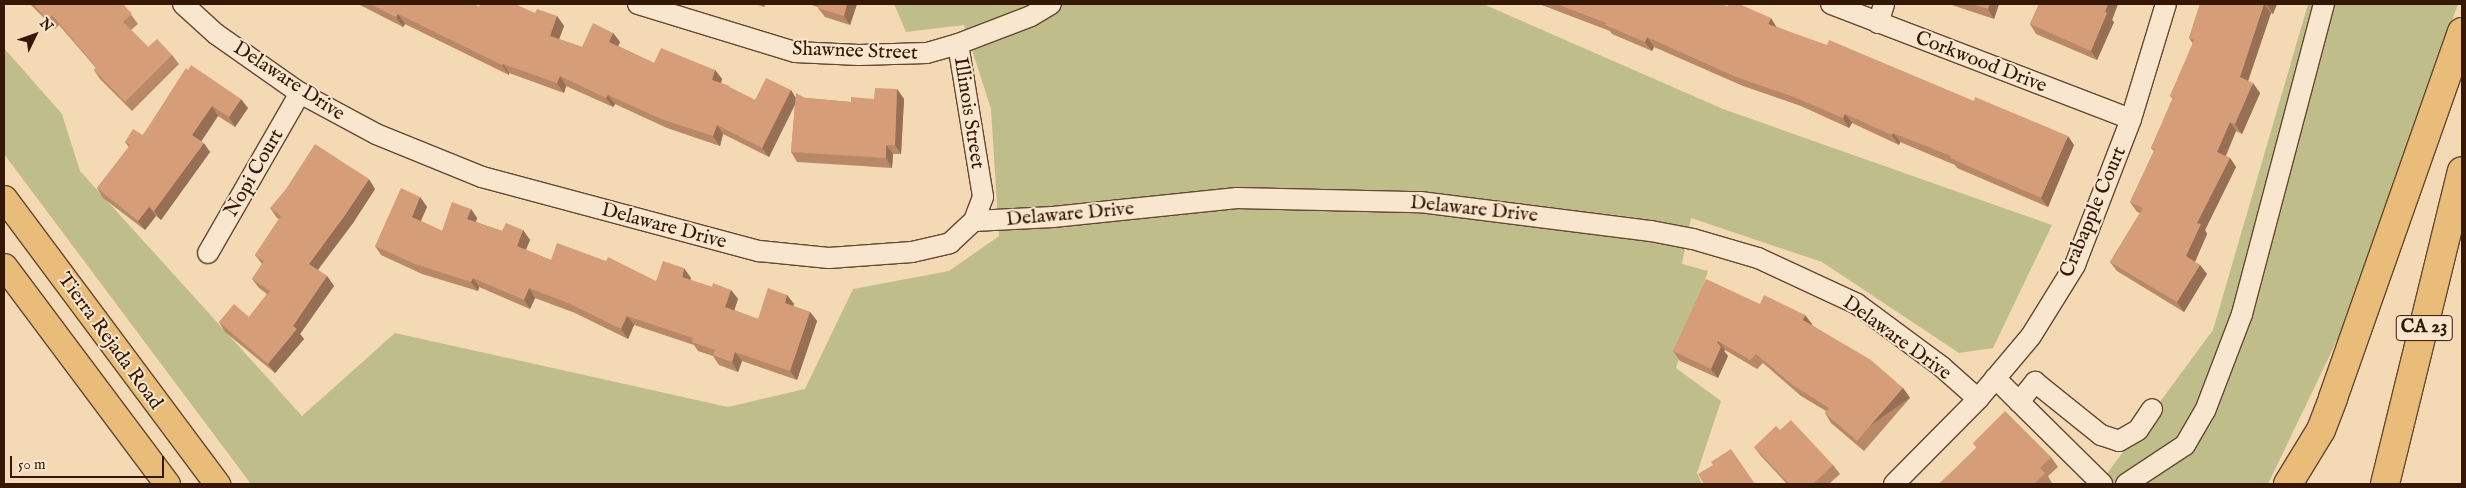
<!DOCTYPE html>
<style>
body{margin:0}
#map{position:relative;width:2466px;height:488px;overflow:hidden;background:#f4d9b5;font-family:"IM FELL English",serif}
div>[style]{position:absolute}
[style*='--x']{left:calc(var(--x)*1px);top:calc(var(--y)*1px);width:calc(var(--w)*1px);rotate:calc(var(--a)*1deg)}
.green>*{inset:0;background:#bfbe8b}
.roads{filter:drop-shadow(1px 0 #644830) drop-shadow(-1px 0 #644830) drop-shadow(0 1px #644830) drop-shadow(0 -1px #644830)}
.minor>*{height:20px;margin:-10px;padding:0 10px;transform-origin:10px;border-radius:10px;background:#f8e6cf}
.major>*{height:25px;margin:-12.5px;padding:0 12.5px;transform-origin:12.5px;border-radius:12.5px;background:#eabc7a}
.highway>*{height:28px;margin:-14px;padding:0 14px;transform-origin:14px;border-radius:14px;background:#eabc7a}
.wall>*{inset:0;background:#b88867}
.shaded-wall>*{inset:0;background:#966f54;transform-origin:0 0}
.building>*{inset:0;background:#d69e78}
span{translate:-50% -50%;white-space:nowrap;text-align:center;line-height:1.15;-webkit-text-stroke:4px #f8e6cf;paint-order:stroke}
.shield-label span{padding:1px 4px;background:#f8e6cf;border:1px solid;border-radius:4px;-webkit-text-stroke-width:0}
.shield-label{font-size:19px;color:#341704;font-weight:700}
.street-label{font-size:20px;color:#341704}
.frame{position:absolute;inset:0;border:5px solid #341704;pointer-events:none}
.north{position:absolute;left:10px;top:10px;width:50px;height:50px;-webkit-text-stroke:4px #f8e6cf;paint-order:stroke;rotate:48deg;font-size:14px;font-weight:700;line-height:20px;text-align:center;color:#341704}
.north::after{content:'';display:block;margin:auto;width:18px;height:22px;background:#341704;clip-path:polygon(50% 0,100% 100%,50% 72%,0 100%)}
.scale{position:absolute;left:10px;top:456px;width:154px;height:22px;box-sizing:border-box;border:2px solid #341704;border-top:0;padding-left:6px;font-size:15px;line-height:18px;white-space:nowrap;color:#341704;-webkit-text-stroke:4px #f8e6cf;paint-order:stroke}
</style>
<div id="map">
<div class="green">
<div style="clip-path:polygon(894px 4px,1483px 4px,1723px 109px,2052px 225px,1993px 348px,1959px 353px,1822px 262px,1691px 218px,1682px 264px,1708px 271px,1676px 368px,1721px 401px,1697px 473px,1702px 484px,251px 484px,4px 154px,4px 48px,62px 114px,80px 171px,302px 416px,395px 333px,728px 407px,805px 389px,853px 289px,949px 271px,999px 236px,991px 109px,964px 25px,906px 32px)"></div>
<div style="clip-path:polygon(2308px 4px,2458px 4px,2342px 330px,2268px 484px,2096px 484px,2106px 475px,2213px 330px)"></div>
</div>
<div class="roads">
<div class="minor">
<div style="--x:183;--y:4;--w:45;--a:42.3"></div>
<div style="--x:216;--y:34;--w:103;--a:35.1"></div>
<div style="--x:300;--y:93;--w:86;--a:28.3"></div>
<div style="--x:376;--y:134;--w:114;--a:22.1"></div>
<div style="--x:482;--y:177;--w:287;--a:15"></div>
<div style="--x:759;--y:251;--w:70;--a:5.7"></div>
<div style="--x:829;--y:258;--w:83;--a:-4.1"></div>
<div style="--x:912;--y:252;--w:39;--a:-13"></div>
<div style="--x:950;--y:243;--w:33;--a:-43"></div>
<div style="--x:974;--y:221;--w:79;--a:-2.9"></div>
<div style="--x:1053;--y:217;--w:185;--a:-5.9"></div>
<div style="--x:1237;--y:198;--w:183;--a:1.3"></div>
<div style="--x:1420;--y:202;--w:233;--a:7.2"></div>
<div style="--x:1651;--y:231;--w:43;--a:10.8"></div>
<div style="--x:1693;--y:239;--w:68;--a:16.3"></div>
<div style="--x:1758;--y:258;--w:109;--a:24.9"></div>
<div style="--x:1857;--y:304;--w:106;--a:36.5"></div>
<div style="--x:1942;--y:367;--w:48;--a:41.6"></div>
<div style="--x:638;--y:4;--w:164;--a:17"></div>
<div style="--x:795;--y:52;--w:64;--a:2.7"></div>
<div style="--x:859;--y:55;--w:68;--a:-1.7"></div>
<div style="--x:927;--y:53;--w:32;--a:-16"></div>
<div style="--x:958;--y:44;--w:78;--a:-21"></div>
<div style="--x:1031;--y:16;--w:23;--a:-31"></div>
<div style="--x:1831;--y:4;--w:321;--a:21"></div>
<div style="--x:1878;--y:23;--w:20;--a:-72"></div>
<div style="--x:958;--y:44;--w:155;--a:80.7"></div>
<div style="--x:983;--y:197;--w:26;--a:111"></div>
<div style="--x:208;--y:253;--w:185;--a:-60.1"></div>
<div style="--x:1995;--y:378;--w:151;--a:44.7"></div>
<div style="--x:2019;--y:402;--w:26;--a:-51"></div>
<div style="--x:2035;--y:382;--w:85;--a:38.8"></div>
<div style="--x:2101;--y:435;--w:19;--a:18"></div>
<div style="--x:2119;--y:441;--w:22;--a:-30"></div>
<div style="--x:2138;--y:430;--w:25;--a:-56"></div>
<div style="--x:1894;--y:484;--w:120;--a:-45.3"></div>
<div style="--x:1978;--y:399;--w:82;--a:-49.9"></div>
<div style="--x:2031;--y:336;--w:84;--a:-58.2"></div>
<div style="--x:2075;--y:265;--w:156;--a:-69"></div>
<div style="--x:2131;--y:119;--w:120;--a:-73.1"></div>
<div style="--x:2126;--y:484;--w:71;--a:-33.5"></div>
<div style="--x:2185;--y:445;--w:39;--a:-60"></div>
<div style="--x:2205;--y:411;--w:104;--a:-69.1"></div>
<div style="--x:2242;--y:314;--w:321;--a:-75.2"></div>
</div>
<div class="major">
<div style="--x:4;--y:198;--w:357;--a:53.3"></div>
<div style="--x:4;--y:266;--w:272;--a:53.2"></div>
</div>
<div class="highway">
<div style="--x:2288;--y:484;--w:63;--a:-58.6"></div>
<div style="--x:2321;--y:430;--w:34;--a:-69"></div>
<div style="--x:2333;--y:398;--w:388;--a:-70.6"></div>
<div style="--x:2385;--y:484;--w:322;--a:-76.2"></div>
</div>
</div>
<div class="wall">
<div style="clip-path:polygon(30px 4px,123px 4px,138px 24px,131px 30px,148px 47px,172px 55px,179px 64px,132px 111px,100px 79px,94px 70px,96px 68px,59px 25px,55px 29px)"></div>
<div style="clip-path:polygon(358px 4px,473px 4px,479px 7px,535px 13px,557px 16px,564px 26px,559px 39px,582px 47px,613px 33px,620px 42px,618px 46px,654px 63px,715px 70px,722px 79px,721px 83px,755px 100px,791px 90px,795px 97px,851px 102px,874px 99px,897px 89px,904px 99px,901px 154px,893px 154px,892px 168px,797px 162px,791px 152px,795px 105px,769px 157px,723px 134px,720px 146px,667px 128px,615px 104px,613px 107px,566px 86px,564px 93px,509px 73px,509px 75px,405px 24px,403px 27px)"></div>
<div style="clip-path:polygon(756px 4px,766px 4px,764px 7px)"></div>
<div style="clip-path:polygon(809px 4px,857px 4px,850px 25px,825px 17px,818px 8px,818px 7px)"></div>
<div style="clip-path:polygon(1539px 4px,1721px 4px,1777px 27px,2074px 145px,2048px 207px,1957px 168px,1955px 165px,1900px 142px,1899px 145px,1852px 123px,1849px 128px,1801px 106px,1743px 86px,1654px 47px,1652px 51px,1612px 34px,1610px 31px)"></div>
<div style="clip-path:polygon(1949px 4px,1999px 4px,1994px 19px)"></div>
<div style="clip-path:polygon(2039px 4px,2118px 4px,2112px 20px,2114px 22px,2097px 60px,2036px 34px,2030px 24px)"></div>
<div style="clip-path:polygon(2200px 4px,2277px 4px,2273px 14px,2271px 13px,2248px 81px,2260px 93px,2242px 134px,2236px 131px,2226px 156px,2230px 158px,2236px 167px,2205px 230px,2207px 234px,2195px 262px,2200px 265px,2207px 274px,2184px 312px,2117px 271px,2110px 262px,2140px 213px,2137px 212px,2130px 202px,2154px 151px,2151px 148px,2173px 99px,2170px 96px,2193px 44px,2189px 38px)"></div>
<div style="clip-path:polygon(188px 70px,248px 108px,235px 127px,218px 116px,201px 141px,210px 152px,161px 220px,156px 216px,145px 230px,103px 198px,97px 188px,129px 147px,125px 142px,143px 135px)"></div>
<div style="clip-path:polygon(375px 189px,353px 223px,318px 270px,327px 276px,334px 286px,300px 334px,304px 339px,275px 373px,225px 332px,219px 322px,249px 317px,267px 294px,259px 288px,252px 279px,262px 264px,255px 255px,279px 219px,277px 218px,270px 208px)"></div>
<div style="clip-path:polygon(420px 197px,427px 207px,421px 221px,442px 231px,471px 209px,477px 218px,476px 222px,502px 231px,523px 230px,530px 240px,526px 250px,551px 260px,656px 281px,691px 278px,690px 280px,712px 287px,731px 290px,738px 299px,734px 310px,758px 319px,787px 295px,794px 304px,793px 306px,810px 312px,817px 321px,797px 380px,742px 361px,738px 372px,719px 365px,713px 356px,698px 351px,694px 345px,634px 325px,628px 339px,575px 313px,535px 298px,530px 309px,479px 287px,478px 291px,422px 274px,381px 255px,375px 246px)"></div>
<div style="clip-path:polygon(1760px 304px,1805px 315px,1812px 325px,1903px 388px,1910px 398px,1864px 451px,1831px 423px,1825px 413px,1826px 411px,1801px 396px,1763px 363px,1757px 369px,1725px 350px,1724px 351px,1728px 356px,1718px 378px,1680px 361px,1673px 351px)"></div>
<div style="clip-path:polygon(1973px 443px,2051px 457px,2058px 467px,2048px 476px,2052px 483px,2050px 484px,1939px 484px,1977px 448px)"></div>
<div style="clip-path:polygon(1754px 447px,1833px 465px,1840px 474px,1829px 484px,1787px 484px,1761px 456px)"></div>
</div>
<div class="shaded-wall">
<div style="clip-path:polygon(847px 4px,857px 4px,850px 25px,844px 16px)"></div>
<div style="clip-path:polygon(1990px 4px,1999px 4px,1994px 19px,1988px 9px)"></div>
<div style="clip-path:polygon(2108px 4px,2118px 4px,2112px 20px,2114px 22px,2097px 60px,2091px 51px)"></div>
<div style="clip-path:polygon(2264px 4px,2271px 13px,2246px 87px,2240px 77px)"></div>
<div style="clip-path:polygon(2267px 4px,2277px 4px,2273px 14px,2267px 5px)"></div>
<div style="clip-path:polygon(398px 14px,405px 24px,403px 27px,396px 17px)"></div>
<div style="clip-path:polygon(557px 16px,564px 26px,557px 45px,550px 36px)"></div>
<div style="clip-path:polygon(1771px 18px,1777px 28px,1768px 24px)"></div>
<div style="clip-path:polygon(613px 33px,620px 42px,615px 52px,609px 42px)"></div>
<div style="clip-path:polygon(1647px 37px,1654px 47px,1652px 51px,1645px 42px)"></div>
<div style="clip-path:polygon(503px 64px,509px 73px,509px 75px,502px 65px)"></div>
<div style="clip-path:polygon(715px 70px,722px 79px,719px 89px,712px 80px)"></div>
<div style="clip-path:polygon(560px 76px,566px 86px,564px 93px,557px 83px)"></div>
<div style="clip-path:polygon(2253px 83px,2260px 93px,2242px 134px,2235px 124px)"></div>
<div style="clip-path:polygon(897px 89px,904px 99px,901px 154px,895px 145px)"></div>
<div style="clip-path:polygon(791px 90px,797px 100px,769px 157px,762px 148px)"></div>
<div style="clip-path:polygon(608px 95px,615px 104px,613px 107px,606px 98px)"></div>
<div style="clip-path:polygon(241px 99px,248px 108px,235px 127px,229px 117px)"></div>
<div style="clip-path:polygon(212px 106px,218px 116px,199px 145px,192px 135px)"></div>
<div style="clip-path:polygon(1845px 114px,1852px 123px,1849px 128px,1843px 118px)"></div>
<div style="clip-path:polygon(2230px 122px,2236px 131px,2223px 161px,2217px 152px)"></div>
<div style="clip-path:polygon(717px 125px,723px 134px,720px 146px,713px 136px)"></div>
<div style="clip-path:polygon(1893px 133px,1900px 142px,1899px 145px,1892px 135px)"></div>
<div style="clip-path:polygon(2068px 136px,2074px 145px,2048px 207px,2041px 198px)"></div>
<div style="clip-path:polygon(204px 143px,210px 152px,161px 220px,154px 211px)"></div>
<div style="clip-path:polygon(886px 145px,893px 154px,892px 168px,886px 158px)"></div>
<div style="clip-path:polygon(2230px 158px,2236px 167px,2205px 230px,2207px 234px,2193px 266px,2186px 256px,2197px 223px)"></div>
<div style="clip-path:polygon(369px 179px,375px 189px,353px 223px,315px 273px,309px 264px)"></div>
<div style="clip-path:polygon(420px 197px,427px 207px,418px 226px,412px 217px)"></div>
<div style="clip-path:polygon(149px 207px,156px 216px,145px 230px,138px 221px)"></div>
<div style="clip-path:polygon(471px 209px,477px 218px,473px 229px,467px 219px)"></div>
<div style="clip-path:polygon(523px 230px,530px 240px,523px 255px,517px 246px)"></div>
<div style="clip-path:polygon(2200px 265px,2207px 274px,2184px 312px,2177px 302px)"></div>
<div style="clip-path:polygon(684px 268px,691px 278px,688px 287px,682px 277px)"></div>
<div style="clip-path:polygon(327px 276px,334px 286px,300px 334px,304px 339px,275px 373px,268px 364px,293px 326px)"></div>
<div style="clip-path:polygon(473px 278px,479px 287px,478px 291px,471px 282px)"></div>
<div style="clip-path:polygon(529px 288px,535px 298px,530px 309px,524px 300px)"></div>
<div style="clip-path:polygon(731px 290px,738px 299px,732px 317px,725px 307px)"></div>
<div style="clip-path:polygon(787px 295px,794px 304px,791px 312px,785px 303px)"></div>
<div style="clip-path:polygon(810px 312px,817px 321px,797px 380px,790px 371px)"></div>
<div style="clip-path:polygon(1805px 315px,1812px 324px,1810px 329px,1803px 320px)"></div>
<div style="clip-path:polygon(627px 316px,634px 325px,628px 339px,621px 329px)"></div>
<div style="clip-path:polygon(1718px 341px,1725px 350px,1724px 351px,1728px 356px,1718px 378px,1711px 369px,1717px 342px)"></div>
<div style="clip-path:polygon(735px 352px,742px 361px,738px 372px,732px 362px)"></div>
<div style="left:1903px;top:388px;width:12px;height:70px;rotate:55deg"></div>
</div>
<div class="building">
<div style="clip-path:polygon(33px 4px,123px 4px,132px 14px,123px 22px,148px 47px,157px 39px,172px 55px,125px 102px,94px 70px,96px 67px,52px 15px,48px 20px)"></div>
<div style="clip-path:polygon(370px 4px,473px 4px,479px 7px,480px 4px,515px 4px,535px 13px,537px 9px,557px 16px,550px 36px,582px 47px,593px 23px,613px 33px,609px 42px,654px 63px,661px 48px,715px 70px,712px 80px,730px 86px,729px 87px,755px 100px,766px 78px,791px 90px,762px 148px,717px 125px,713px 136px,661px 119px,608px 95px,606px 98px,560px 76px,557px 83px,503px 64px,502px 65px,398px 14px,396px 17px)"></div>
<div style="clip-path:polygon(819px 4px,847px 4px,844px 16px,818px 8px)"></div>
<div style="clip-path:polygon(1557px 4px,1721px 4px,1727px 7px,1729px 4px,1739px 4px,1771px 18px,1768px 24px,1827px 45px,1829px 40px,1974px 101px,1975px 97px,2068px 136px,2041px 198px,1950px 158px,1951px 156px,1893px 133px,1892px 135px,1845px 114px,1843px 118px,1794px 97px,1736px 77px,1647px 37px,1645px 42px,1605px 25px,1606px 23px)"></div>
<div style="clip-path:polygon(1971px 4px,1990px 4px,1988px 9px)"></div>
<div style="clip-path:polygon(2039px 4px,2108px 4px,2105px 12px,2107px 13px,2091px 51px,2030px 24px)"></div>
<div style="clip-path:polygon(2200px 4px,2267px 4px,2267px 5px,2264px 4px,2240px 77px,2253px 83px,2235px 124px,2230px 122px,2217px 152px,2230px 158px,2197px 223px,2201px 224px,2186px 256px,2200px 265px,2177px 302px,2110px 262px,2143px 208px,2130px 202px,2155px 149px,2151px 148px,2173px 97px,2170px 96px,2194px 40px,2189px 38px)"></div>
<div style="clip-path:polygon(191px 65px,241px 99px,229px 117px,212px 106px,192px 135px,204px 143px,154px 211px,149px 207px,138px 221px,97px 188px,130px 145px,125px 142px,133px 129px,143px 135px,186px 68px,188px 70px)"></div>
<div style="clip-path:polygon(875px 88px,897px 89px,895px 145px,886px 145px,886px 158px,791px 152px,796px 93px,805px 98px,851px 102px,851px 97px,874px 99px)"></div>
<div style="clip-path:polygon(315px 144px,369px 179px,346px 214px,309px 264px,327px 276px,293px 326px,297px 329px,268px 364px,219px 322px,234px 304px,249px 317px,270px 291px,252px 279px,264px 261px,255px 255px,281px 216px,270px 208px,286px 189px)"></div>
<div style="clip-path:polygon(401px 188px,420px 197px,412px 217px,442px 231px,452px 202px,471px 209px,467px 219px,502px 231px,506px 223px,523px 230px,517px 246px,551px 260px,557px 243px,606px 261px,608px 257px,656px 281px,663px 261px,684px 268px,682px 277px,712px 287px,713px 283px,731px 290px,725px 307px,758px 319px,768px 288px,787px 295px,785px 303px,810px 312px,790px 371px,735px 352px,732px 362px,713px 355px,715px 350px,692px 342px,693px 338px,627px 316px,621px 329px,568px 303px,529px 288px,524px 300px,473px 278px,471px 282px,415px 264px,375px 246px)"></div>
<div style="clip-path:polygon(1706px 279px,1760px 304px,1764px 295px,1805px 315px,1803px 320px,1871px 360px,1903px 388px,1857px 441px,1825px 413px,1829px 408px,1794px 386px,1756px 354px,1750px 360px,1718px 341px,1717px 342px,1721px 347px,1711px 369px,1673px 351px)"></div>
<div style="clip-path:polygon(2005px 411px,2051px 457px,2040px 468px,2045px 473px,2034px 484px,1939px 484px,1977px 447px,1973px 443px)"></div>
<div style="clip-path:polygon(1791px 420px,1833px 465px,1813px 484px,1789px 484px,1754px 447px,1776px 426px,1780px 430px)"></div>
<div style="clip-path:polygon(1731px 449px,1755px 484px,1704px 484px,1698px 474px,1713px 465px,1711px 462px)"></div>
</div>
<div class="shield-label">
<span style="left:2424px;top:328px">CA 23</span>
</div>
<div class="street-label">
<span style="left:855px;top:51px;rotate:2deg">Shawnee Street</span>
<span style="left:1981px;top:62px;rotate:21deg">Corkwood Drive</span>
<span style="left:289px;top:81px;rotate:33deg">Delaware Drive</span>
<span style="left:969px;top:113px;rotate:81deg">Illinois Street</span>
<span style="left:254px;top:173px;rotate:-60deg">Nopi Court</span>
<span style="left:1474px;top:209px;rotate:6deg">Delaware Drive</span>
<span style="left:2093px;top:212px;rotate:-67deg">Crabapple Court</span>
<span style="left:1070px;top:214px;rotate:-5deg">Delaware Drive</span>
<span style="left:664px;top:226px;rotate:15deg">Delaware Drive</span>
<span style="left:1897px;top:338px;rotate:36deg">Delaware Drive</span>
<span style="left:110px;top:341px;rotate:54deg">Tierra Rejada Road</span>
</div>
<div class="frame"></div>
<div class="north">N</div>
<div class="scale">50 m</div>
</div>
